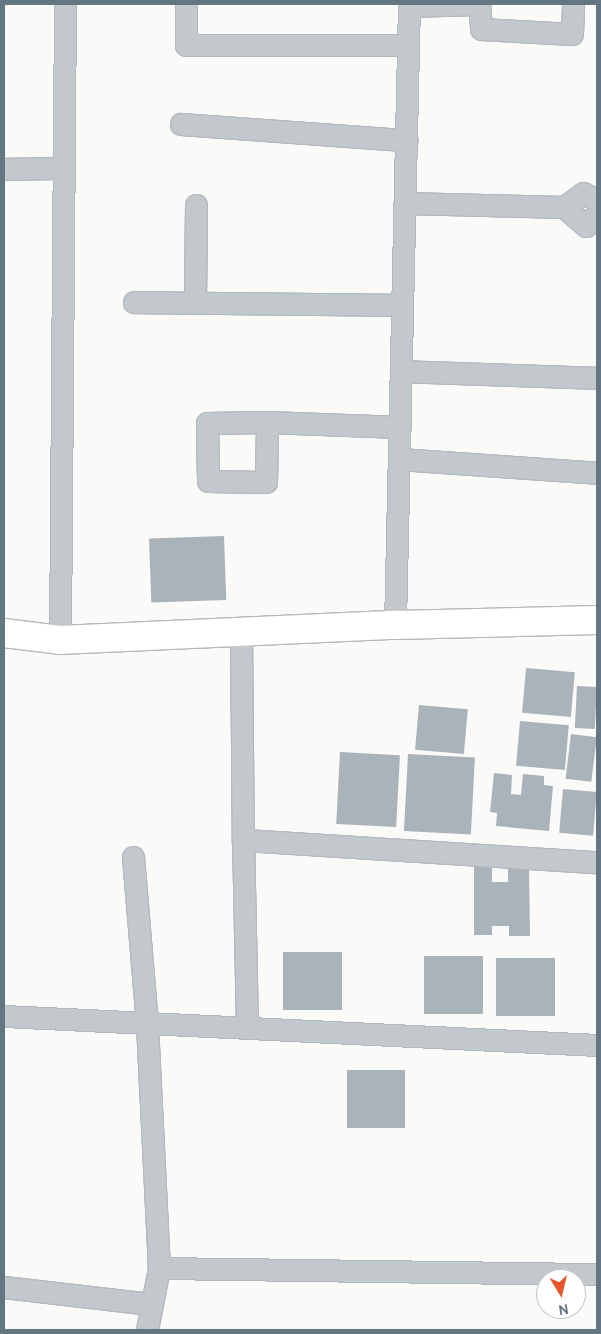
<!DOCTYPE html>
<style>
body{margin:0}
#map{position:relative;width:601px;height:1334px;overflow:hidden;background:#fafaf8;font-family:Overpass,sans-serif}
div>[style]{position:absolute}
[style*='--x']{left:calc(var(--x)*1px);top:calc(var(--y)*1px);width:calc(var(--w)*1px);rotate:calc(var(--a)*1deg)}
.building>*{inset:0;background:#aab3b9;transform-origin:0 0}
.roads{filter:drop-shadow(1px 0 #b3babf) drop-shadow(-1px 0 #b3babf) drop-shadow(0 1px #b3babf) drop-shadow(0 -1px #b3babf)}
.minor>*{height:21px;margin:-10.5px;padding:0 10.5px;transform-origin:10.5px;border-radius:10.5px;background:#c3c8cc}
.secondary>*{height:28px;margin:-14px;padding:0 14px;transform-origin:14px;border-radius:14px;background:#fff}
span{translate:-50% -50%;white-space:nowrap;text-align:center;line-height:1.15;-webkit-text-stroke:5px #fff;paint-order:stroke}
.frame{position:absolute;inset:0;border:5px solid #657683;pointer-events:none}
.north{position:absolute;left:536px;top:1269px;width:50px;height:50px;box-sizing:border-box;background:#fff;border:1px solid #c1c8cd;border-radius:50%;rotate:171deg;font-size:14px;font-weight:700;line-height:20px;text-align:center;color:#657683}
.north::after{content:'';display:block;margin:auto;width:18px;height:22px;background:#e4572e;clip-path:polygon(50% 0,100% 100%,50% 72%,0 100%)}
</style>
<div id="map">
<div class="building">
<div style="left:224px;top:536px;width:64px;height:75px;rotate:88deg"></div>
<div style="left:526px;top:668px;width:49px;height:45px;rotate:5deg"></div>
<div style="left:577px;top:686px;width:20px;height:42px;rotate:3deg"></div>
<div style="left:419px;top:705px;width:49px;height:45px;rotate:5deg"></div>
<div style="left:520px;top:721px;width:49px;height:45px;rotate:5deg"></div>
<div style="left:571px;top:734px;width:26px;height:45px;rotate:7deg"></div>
<div style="left:340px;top:752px;width:60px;height:72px;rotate:3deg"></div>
<div style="left:408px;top:754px;width:67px;height:77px;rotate:3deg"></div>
<div style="clip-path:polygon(494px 773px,512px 775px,511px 794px,521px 795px,523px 774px,544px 776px,544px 785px,553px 786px,549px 831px,496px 826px,497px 813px,490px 812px)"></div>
<div style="left:563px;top:789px;width:34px;height:44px;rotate:5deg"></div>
<div style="clip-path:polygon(492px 866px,492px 882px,508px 882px,508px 867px,529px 867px,530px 936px,509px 936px,509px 926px,492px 926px,492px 935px,474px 935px,474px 867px)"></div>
<div style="left:283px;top:952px;width:59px;height:58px"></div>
<div style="left:483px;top:956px;width:58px;height:59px;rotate:90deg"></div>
<div style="left:555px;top:958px;width:58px;height:59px;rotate:90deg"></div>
<div style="left:347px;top:1070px;width:58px;height:58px"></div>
</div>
<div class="roads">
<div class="minor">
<div style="--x:186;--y:4;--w:41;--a:90"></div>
<div style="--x:186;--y:45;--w:222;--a:0"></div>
<div style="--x:479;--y:4;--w:25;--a:85"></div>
<div style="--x:481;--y:29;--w:91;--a:3.1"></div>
<div style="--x:572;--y:34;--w:30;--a:-88"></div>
<div style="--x:409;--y:6;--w:70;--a:-1.6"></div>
<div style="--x:181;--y:124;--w:226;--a:4.1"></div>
<div style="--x:4;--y:169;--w:60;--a:-1"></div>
<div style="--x:405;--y:203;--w:159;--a:1.4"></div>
<div style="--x:564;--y:207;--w:29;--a:41"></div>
<div style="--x:586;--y:226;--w:16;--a:-47"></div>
<div style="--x:564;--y:207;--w:24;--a:-36"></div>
<div style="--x:583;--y:193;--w:16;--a:27"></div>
<div style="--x:134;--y:302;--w:268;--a:0.6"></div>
<div style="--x:195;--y:302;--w:97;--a:-89.4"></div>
<div style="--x:401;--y:371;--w:196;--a:2"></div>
<div style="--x:267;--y:422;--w:60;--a:179"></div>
<div style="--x:207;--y:423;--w:58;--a:89"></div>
<div style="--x:208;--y:481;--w:58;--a:1"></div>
<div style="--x:266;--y:482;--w:60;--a:-89"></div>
<div style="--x:267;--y:422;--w:133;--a:2.2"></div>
<div style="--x:399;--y:459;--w:198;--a:4"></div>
<div style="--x:395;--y:625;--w:621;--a:-88.71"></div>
<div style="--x:241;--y:631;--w:209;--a:89.5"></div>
<div style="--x:60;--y:640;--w:636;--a:-89.55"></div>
<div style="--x:133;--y:857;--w:168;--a:85.2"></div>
<div style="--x:147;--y:1024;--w:244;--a:87.2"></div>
<div style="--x:159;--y:1268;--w:63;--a:101"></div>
<div style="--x:4;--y:1016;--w:594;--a:2.8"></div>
<div style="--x:247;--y:1028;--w:188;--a:-91.2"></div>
<div style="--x:243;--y:840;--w:355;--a:3.6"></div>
<div style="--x:159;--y:1268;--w:438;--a:0.8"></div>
<div style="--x:4;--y:1287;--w:148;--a:6.6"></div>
</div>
<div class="secondary">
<div style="--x:4;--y:633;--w:56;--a:7.1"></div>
<div style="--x:60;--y:640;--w:335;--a:-2.6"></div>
<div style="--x:395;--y:625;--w:202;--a:-1.4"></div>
</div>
</div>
<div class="frame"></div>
<div class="north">N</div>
</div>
